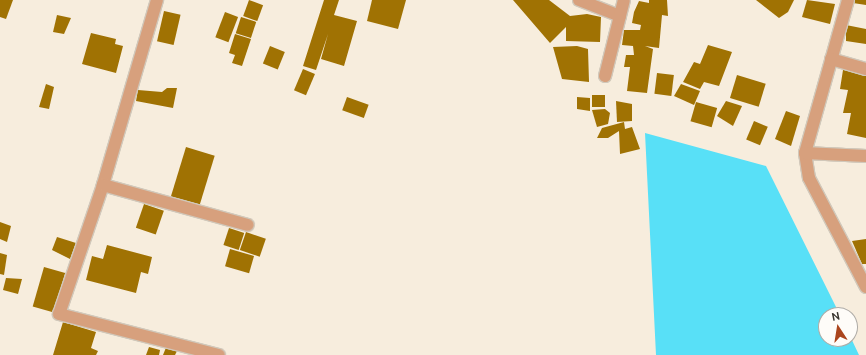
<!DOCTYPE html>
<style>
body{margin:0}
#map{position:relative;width:866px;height:355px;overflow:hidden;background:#f7eddd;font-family:Ubuntu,sans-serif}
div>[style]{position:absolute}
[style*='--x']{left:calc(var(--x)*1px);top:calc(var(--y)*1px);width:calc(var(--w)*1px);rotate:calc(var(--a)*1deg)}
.water>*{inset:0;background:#58e0f7}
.building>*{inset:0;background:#a07203;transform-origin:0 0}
.roads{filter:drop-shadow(1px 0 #d1c8ba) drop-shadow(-1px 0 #d1c8ba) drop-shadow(0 1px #d1c8ba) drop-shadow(0 -1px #d1c8ba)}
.street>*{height:12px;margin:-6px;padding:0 6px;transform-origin:6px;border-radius:6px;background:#d7a07d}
span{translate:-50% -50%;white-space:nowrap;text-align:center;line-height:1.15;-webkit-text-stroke:4px #fefcf8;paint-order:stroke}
.north{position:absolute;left:818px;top:307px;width:40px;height:40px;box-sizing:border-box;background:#fefcf8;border:1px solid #afaca7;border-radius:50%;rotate:348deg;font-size:11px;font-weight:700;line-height:16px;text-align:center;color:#38342d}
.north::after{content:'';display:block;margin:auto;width:14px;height:18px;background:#ab451c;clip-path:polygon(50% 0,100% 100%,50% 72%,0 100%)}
</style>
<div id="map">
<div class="water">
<div style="clip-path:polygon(645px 133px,766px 166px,840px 315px,826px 315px,826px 339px,850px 339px,850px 336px,859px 355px,656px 355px)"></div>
</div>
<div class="building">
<div style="clip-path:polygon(0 0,13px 0,6px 19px,0 17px)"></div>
<div style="left:249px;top:0;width:15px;height:17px;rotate:20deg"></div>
<div style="clip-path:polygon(324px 0,339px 0,334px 15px,357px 21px,344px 66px,321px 59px,328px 34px,316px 70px,303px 66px)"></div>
<div style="clip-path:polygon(372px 0,406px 0,398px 29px,367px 21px)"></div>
<div style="clip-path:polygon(513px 0,549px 0,570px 16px,587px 14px,601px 17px,600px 42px,566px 41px,566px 27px,550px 43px)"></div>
<div style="clip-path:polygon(649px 0,667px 0,668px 16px,662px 15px,659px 48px,645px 46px,653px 49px,647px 93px,627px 91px,630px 67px,624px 67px,626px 55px,634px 55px,633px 46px,622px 45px,624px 30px,640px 30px,641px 25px,632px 23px,634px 12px,639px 1px,649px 3px)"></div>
<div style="clip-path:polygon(756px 0,794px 0,788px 12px,779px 18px)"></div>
<div style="clip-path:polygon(807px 0,835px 4px,830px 24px,802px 17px)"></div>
<div style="clip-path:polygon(854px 0,866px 0,866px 5px,853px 3px)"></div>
<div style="left:164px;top:11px;width:17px;height:31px;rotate:13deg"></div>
<div style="left:225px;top:12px;width:14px;height:27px;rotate:21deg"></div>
<div style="clip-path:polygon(57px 15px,71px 18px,64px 34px,53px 32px)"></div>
<div style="left:241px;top:17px;width:16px;height:17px;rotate:18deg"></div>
<div style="clip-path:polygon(846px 25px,866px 29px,866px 44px,846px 41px)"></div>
<div style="clip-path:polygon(91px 33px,116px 39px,115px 44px,123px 46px,116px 73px,82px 64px)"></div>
<div style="clip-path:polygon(235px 34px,251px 39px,242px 66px,232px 63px,235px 55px,229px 53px)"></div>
<div style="clip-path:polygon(708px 45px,732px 52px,719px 86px,704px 82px,700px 89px,683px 82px,694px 62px,700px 64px)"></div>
<div style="left:270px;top:46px;width:16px;height:19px;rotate:22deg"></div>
<div style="clip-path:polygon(577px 46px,588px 49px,589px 82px,562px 79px,553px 47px)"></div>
<div style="left:303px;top:69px;width:13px;height:23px;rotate:23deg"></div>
<div style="clip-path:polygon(855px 69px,866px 73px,866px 138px,847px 134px,851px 113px,843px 113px,848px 90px,840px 89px,843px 70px)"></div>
<div style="left:657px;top:73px;width:17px;height:21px;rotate:7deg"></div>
<div style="left:737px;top:75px;width:30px;height:24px;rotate:17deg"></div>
<div style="clip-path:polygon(46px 84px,54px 87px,49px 109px,39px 107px)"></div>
<div style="clip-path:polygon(681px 84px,700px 91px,694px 105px,674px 96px)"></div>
<div style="clip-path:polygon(167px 88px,177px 88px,173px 108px,136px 101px,138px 90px,162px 92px)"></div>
<div style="left:592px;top:95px;width:13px;height:12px"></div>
<div style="left:347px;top:97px;width:23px;height:14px;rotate:20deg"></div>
<div style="clip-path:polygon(577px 97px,590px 98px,590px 111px,577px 109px)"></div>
<div style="clip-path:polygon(616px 101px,632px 104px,632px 121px,617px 122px)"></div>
<div style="clip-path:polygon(726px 101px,742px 106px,733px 126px,717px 116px)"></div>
<div style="left:696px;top:102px;width:22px;height:20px;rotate:16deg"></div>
<div style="clip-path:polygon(605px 109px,610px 113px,608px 124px,597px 127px,592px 110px)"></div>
<div style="clip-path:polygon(786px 111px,800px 116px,791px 146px,775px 139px)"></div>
<div style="left:754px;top:121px;width:15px;height:20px;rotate:23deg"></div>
<div style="clip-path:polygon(624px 122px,625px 129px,632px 127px,640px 149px,620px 154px,619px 131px,608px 138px,597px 138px,602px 128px)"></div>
<div style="left:186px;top:147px;width:30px;height:53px;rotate:17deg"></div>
<div style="left:144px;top:204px;width:21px;height:25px;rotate:19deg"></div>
<div style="clip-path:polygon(0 222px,11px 226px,7px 242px,0 239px)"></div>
<div style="left:229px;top:228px;width:16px;height:18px;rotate:18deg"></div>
<div style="left:246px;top:232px;width:21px;height:19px;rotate:19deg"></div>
<div style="clip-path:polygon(57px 237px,76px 243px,70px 259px,52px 250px)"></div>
<div style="clip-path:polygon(866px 239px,866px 264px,862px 264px,852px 241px)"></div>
<div style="clip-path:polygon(107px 245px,152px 257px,148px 274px,141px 272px,136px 293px,86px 280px,92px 256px,103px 259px)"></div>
<div style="left:230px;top:249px;width:25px;height:18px;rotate:16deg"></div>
<div style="clip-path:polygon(0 253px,7px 255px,4px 275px,0 274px)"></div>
<div style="left:44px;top:267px;width:22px;height:41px;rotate:16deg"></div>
<div style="clip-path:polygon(6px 278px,22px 279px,18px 294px,3px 290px)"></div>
<div style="clip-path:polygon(63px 322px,96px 332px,91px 348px,98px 351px,96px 355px,53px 355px)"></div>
<div style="clip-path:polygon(167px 345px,178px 349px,175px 355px,163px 355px)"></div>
<div style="clip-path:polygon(149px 347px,160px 350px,159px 355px,146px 355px)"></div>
</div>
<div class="roads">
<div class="street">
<div style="--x:157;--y:0;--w:193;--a:106.3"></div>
<div style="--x:103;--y:185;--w:136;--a:108.8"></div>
<div style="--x:59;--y:314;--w:165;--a:14.4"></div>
<div style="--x:579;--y:0;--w:44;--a:21.3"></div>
<div style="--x:848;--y:0;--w:159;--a:105.7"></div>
<div style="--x:805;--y:153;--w:25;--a:81"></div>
<div style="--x:809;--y:178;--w:123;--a:62.4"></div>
<div style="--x:831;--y:59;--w:36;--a:16"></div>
<div style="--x:605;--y:76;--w:78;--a:-76"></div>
<div style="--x:805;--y:153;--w:61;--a:2.8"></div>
<div style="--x:103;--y:185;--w:150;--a:15.4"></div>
</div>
</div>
<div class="north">N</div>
</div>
